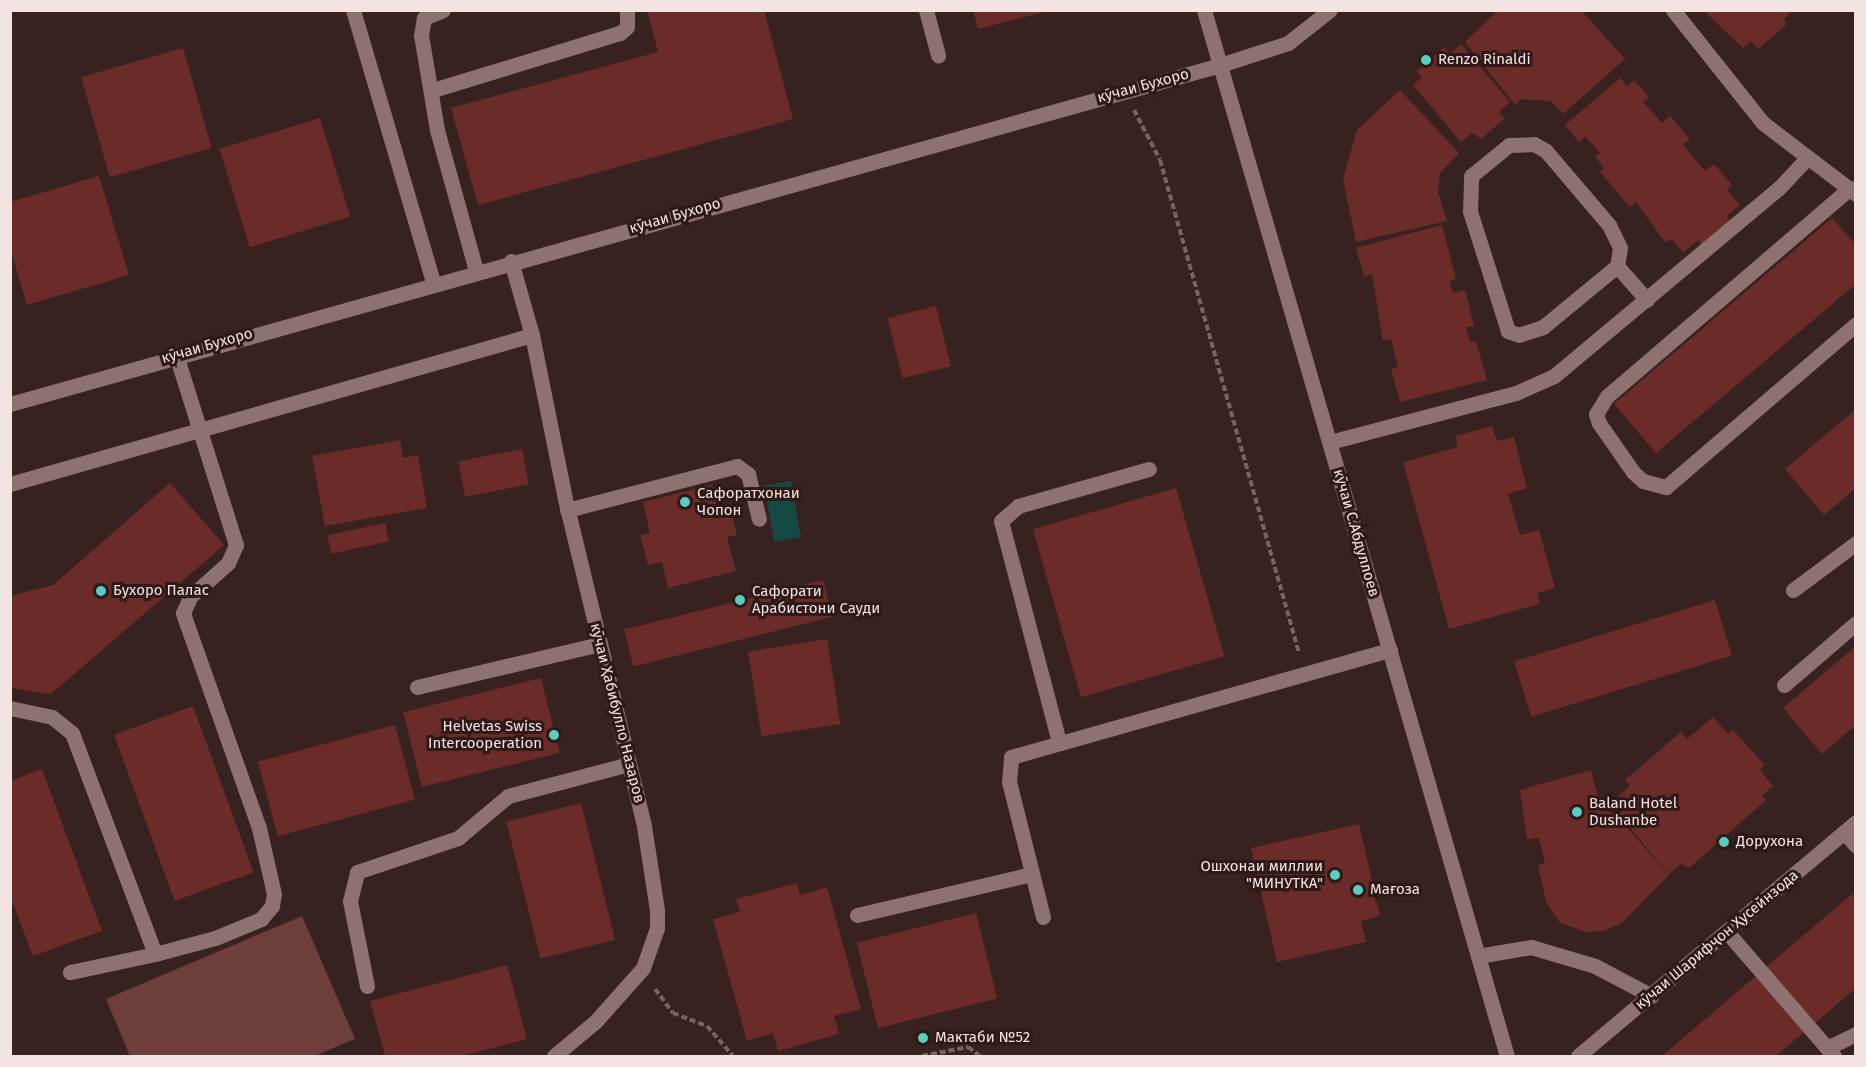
<!DOCTYPE html>
<meta charset="utf-8">
<style>
body{margin:0}
#map{position:relative;width:1866px;height:1067px;overflow:hidden;background:#382220;font-family:"Fira Sans",sans-serif}
div>[style]{position:absolute}
[style*='--x']{left:calc(var(--x)*1px);top:calc(var(--y)*1px);width:calc(var(--w)*1px);rotate:calc(var(--a)*1deg)}
.green>*{inset:0;background:#6d3e3a}
.water>*{inset:0;background:#144944;transform-origin:0 0}
.building>*{inset:0;background:#6b2b28;transform-origin:0 0}
.path>*{height:4px;margin-top:-2px;transform-origin:0;background:repeating-linear-gradient(90deg,#776362 0 6px,transparent 0 9px)}
.lane>*{height:15px;margin:-7.5px;padding:0 7.5px;transform-origin:7.5px;border-radius:7.5px;background:#8d726f}
.street>*{height:15px;margin:-7.5px;padding:0 7.5px;transform-origin:7.5px;border-radius:7.5px;background:#8d726f}
.secondary>*{height:15px;margin:-7.5px;padding:0 7.5px;transform-origin:7.5px;border-radius:7.5px;background:#8d726f}
.dots>*{width:16px;height:16px;translate:-50% -50%;box-sizing:border-box;border:3px solid #2e1917;border-radius:50%}
span{translate:-50% -50%;white-space:nowrap;text-align:center;line-height:1.15;-webkit-text-stroke:6px #2e1917;paint-order:stroke}
.poi-label{font-size:15px;color:#f3e3e2}
.left{translate:0 -50%;text-align:left}
.right{translate:-100% -50%;text-align:right}
.street-label{font-size:15px;color:#f3e3e2}
.frame{position:absolute;inset:0;border:12px solid #f3e3e2;pointer-events:none}
</style>
<div id="map">
<div class="green">
<div style="clip-path:polygon(302px 916px,355px 1039px,314px 1056px,130px 1056px,106px 999px)"></div>
</div>
<div class="water">
<div style="left:791px;top:481px;width:57px;height:27px;rotate:80deg"></div>
</div>
<div class="building">
<div style="clip-path:polygon(647px 10px,764px 10px,793px 119px,478px 205px,451px 108px,658px 52px)"></div>
<div style="clip-path:polygon(973px 10px,1048px 10px,1048px 11px,978px 29px)"></div>
<div style="clip-path:polygon(1498px 10px,1581px 10px,1625px 59px,1563px 114px,1551px 101px,1522px 99px,1515px 105px,1465px 42px)"></div>
<div style="clip-path:polygon(1703px 10px,1793px 10px,1784px 19px,1786px 25px,1758px 49px,1751px 41px,1743px 48px)"></div>
<div style="clip-path:polygon(1461px 44px,1510px 102px,1499px 112px,1505px 118px,1481px 139px,1472px 133px,1461px 142px,1413px 85px,1422px 77px,1416px 71px,1444px 47px,1450px 54px)"></div>
<div style="left:183px;top:48px;width:104px;height:106px;rotate:74deg"></div>
<div style="clip-path:polygon(1620px 78px,1627px 86px,1634px 80px,1649px 97px,1643px 102px,1662px 123px,1670px 116px,1690px 139px,1683px 145px,1705px 171px,1714px 164px,1732px 185px,1727px 190px,1740px 205px,1727px 216px,1732px 224px,1704px 247px,1698px 240px,1683px 253px,1672px 239px,1665px 242px,1636px 202px,1630px 207px,1600px 172px,1604px 168px,1595px 157px,1600px 153px,1585px 136px,1579px 142px,1565px 125px)"></div>
<div style="clip-path:polygon(1400px 90px,1459px 153px,1440px 173px,1438px 192px,1447px 221px,1356px 242px,1343px 179px,1357px 130px)"></div>
<div style="left:320px;top:118px;width:103px;height:105px;rotate:73deg"></div>
<div style="clip-path:polygon(99px 176px,129px 275px,27px 305px,10px 248px,10px 202px)"></div>
<div style="clip-path:polygon(1832px 218px,1856px 245px,1856px 284px,1656px 453px,1614px 404px)"></div>
<div style="clip-path:polygon(1442px 225px,1456px 279px,1449px 281px,1453px 293px,1465px 290px,1474px 326px,1466px 327px,1470px 342px,1476px 341px,1487px 380px,1400px 402px,1391px 369px,1398px 367px,1391px 339px,1383px 341px,1372px 274px,1364px 276px,1356px 248px)"></div>
<div style="left:936px;top:306px;width:62px;height:50px;rotate:76deg"></div>
<div style="clip-path:polygon(1856px 409px,1856px 488px,1824px 515px,1785px 469px)"></div>
<div style="clip-path:polygon(1492px 426px,1497px 441px,1514px 437px,1527px 488px,1508px 494px,1520px 535px,1539px 530px,1555px 588px,1537px 593px,1540px 604px,1449px 629px,1403px 462px,1458px 447px,1455px 436px)"></div>
<div style="clip-path:polygon(400px 440px,403px 458px,418px 455px,427px 508px,325px 526px,312px 456px)"></div>
<div style="left:522px;top:449px;width:36px;height:65px;rotate:79deg"></div>
<div style="clip-path:polygon(170px 483px,224px 545px,51px 694px,10px 688px,10px 596px,53px 585px)"></div>
<div style="clip-path:polygon(712px 485px,719px 514px,731px 511px,737px 535px,727px 537px,736px 571px,668px 588px,662px 562px,648px 565px,640px 535px,650px 533px,643px 502px)"></div>
<div style="left:1176px;top:488px;width:175px;height:149px;rotate:74deg"></div>
<div style="left:385px;top:523px;width:19px;height:59px;rotate:78deg"></div>
<div style="left:823px;top:580px;width:38px;height:205px;rotate:76deg"></div>
<div style="left:1715px;top:600px;width:58px;height:210px;rotate:73deg"></div>
<div style="left:827px;top:639px;width:86px;height:80px;rotate:81deg"></div>
<div style="clip-path:polygon(1856px 646px,1856px 725px,1822px 754px,1783px 708px)"></div>
<div style="left:541px;top:678px;width:77px;height:142px;rotate:76deg"></div>
<div style="left:193px;top:706px;width:177px;height:84px;rotate:70deg"></div>
<div style="clip-path:polygon(1713px 717px,1728px 734px,1733px 730px,1765px 765px,1760px 770px,1773px 786px,1762px 796px,1766px 800px,1689px 868px,1681px 864px,1669px 874px,1609px 804px,1630px 786px,1625px 780px,1681px 732px,1687px 739px)"></div>
<div style="left:395px;top:725px;width:77px;height:142px;rotate:75deg"></div>
<div style="clip-path:polygon(42px 769px,102px 931px,33px 956px,10px 896px,10px 781px)"></div>
<div style="clip-path:polygon(1591px 770px,1601px 810px,1614px 813px,1669px 875px,1623px 922px,1604px 931px,1586px 932px,1560px 923px,1546px 902px,1538px 865px,1545px 863px,1539px 838px,1527px 839px,1520px 790px)"></div>
<div style="left:581px;top:803px;width:141px;height:77px;rotate:76deg"></div>
<div style="clip-path:polygon(1359px 824px,1380px 916px,1361px 921px,1366px 942px,1277px 962px,1251px 848px)"></div>
<div style="clip-path:polygon(797px 883px,800px 895px,827px 887px,861px 1009px,834px 1016px,839px 1034px,778px 1051px,773px 1033px,747px 1041px,713px 919px,740px 912px,736px 899px)"></div>
<div style="clip-path:polygon(1852px 894px,1856px 898px,1856px 988px,1776px 1056px,1662px 1056px)"></div>
<div style="left:976px;top:913px;width:88px;height:123px;rotate:76deg"></div>
<div style="clip-path:polygon(507px 965px,527px 1039px,462px 1056px,385px 1056px,370px 1001px)"></div>
</div>
<div class="path">
<div style="--x:1134;--y:110;--w:56;--a:62.5"></div>
<div style="--x:1160;--y:160;--w:512;--a:74.25"></div>
<div style="--x:655;--y:989;--w:30;--a:53"></div>
<div style="--x:673;--y:1013;--w:36;--a:21"></div>
<div style="--x:707;--y:1026;--w:40;--a:49"></div>
<div style="--x:922;--y:1056;--w:47;--a:-11.1"></div>
<div style="--x:968;--y:1047;--w:15;--a:37"></div>
</div>
<div class="lane">
<div style="--x:353;--y:10;--w:284;--a:73.6"></div>
<div style="--x:443;--y:10;--w:21;--a:157"></div>
<div style="--x:424;--y:18;--w:17;--a:100"></div>
<div style="--x:421;--y:35;--w:96;--a:80.4"></div>
<div style="--x:437;--y:130;--w:146;--a:74.5"></div>
<div style="--x:926;--y:10;--w:47;--a:75.1"></div>
<div style="--x:1673;--y:10;--w:144;--a:51.5"></div>
<div style="--x:1763;--y:123;--w:117;--a:37.4"></div>
<div style="--x:433;--y:90;--w:195;--a:-17"></div>
<div style="--x:620;--y:33;--w:9;--a:-41"></div>
<div style="--x:627;--y:27;--w:17;--a:-90"></div>
<div style="--x:1850;--y:188;--w:320;--a:139.4"></div>
<div style="--x:1607;--y:396;--w:21;--a:121"></div>
<div style="--x:1596;--y:414;--w:9;--a:72"></div>
<div style="--x:1599;--y:423;--w:60;--a:55.2"></div>
<div style="--x:1633;--y:472;--w:13;--a:42"></div>
<div style="--x:1643;--y:481;--w:24;--a:15"></div>
<div style="--x:1666;--y:487;--w:250;--a:-40.6"></div>
<div style="--x:1617;--y:266;--w:96;--a:140.5"></div>
<div style="--x:1543;--y:327;--w:25;--a:162"></div>
<div style="--x:1519;--y:335;--w:12;--a:-160"></div>
<div style="--x:1508;--y:331;--w:126;--a:-107.6"></div>
<div style="--x:1470;--y:211;--w:35;--a:-88"></div>
<div style="--x:1471;--y:176;--w:49;--a:-39.2"></div>
<div style="--x:1509;--y:145;--w:25;--a:-2"></div>
<div style="--x:1534;--y:144;--w:14;--a:30"></div>
<div style="--x:1546;--y:151;--w:97;--a:49.6"></div>
<div style="--x:1609;--y:225;--w:25;--a:64"></div>
<div style="--x:1620;--y:248;--w:18;--a:99"></div>
<div style="--x:1617;--y:266;--w:45;--a:48.6"></div>
<div style="--x:1330;--y:442;--w:192;--a:-14.8"></div>
<div style="--x:1516;--y:393;--w:42;--a:-24.1"></div>
<div style="--x:1554;--y:376;--w:293;--a:-39.9"></div>
<div style="--x:1779;--y:188;--w:42;--a:-46.9"></div>
<div style="--x:10;--y:484;--w:543;--a:-15.93"></div>
<div style="--x:532;--y:335;--w:167;--a:78.6"></div>
<div style="--x:565;--y:499;--w:336;--a:76.4"></div>
<div style="--x:644;--y:826;--w:85;--a:81.2"></div>
<div style="--x:657;--y:910;--w:18;--a:90"></div>
<div style="--x:657;--y:928;--w:42;--a:109.3"></div>
<div style="--x:643;--y:968;--w:71;--a:131.6"></div>
<div style="--x:596;--y:1021;--w:55;--a:140.2"></div>
<div style="--x:567;--y:510;--w:176;--a:-14.5"></div>
<div style="--x:737;--y:466;--w:14;--a:36"></div>
<div style="--x:748;--y:474;--w:46;--a:76.3"></div>
<div style="--x:1793;--y:590;--w:79;--a:-36.7"></div>
<div style="--x:1784;--y:685;--w:95;--a:-40.7"></div>
<div style="--x:417;--y:687;--w:188;--a:-13.2"></div>
<div style="--x:10;--y:708;--w:43;--a:12.1"></div>
<div style="--x:52;--y:717;--w:26;--a:39"></div>
<div style="--x:72;--y:733;--w:236;--a:69.4"></div>
<div style="--x:155;--y:954;--w:87;--a:168"></div>
<div style="--x:1059;--y:742;--w:228;--a:-104.7"></div>
<div style="--x:1001;--y:521;--w:23;--a:-41"></div>
<div style="--x:1018;--y:506;--w:136;--a:-15.8"></div>
<div style="--x:1844;--y:832;--w:18;--a:49"></div>
<div style="--x:857;--y:915;--w:180;--a:-13.2"></div>
<div style="--x:1043;--y:917;--w:139;--a:-104.1"></div>
<div style="--x:1009;--y:782;--w:25;--a:-85"></div>
<div style="--x:1011;--y:757;--w:394;--a:-15.8"></div>
<div style="--x:1727;--y:932;--w:164;--a:49.2"></div>
<div style="--x:155;--y:954;--w:62;--a:-14.9"></div>
<div style="--x:215;--y:938;--w:50;--a:-22.4"></div>
<div style="--x:261;--y:919;--w:17;--a:-50"></div>
<div style="--x:272;--y:906;--w:12;--a:-81"></div>
<div style="--x:274;--y:894;--w:68;--a:-102.8"></div>
<div style="--x:259;--y:828;--w:228;--a:-109.5"></div>
<div style="--x:183;--y:613;--w:17;--a:-66"></div>
<div style="--x:190;--y:597;--w:51;--a:-41.8"></div>
<div style="--x:228;--y:563;--w:20;--a:-66"></div>
<div style="--x:236;--y:545;--w:199;--a:-107.5"></div>
<div style="--x:1478;--y:956;--w:54;--a:-9.6"></div>
<div style="--x:1531;--y:947;--w:67;--a:16.5"></div>
<div style="--x:1595;--y:966;--w:64;--a:27.8"></div>
<div style="--x:367;--y:986;--w:87;--a:-101.3"></div>
<div style="--x:350;--y:901;--w:30;--a:-76"></div>
<div style="--x:357;--y:872;--w:107;--a:-18.6"></div>
<div style="--x:458;--y:838;--w:65;--a:-40"></div>
<div style="--x:508;--y:796;--w:125;--a:-14.8"></div>
<div style="--x:1827;--y:1048;--w:32;--a:-26"></div>
</div>
<div class="street">
<div style="--x:511;--y:261;--w:77;--a:74.2"></div>
<div style="--x:10;--y:404;--w:1257;--a:-15.65"></div>
<div style="--x:1578;--y:1056;--w:363;--a:-40.1"></div>
</div>
<div class="secondary">
<div style="--x:1204;--y:10;--w:1089;--a:73.85"></div>
<div style="--x:1220;--y:65;--w:71;--a:-17.9"></div>
<div style="--x:1288;--y:43;--w:53;--a:-38.2"></div>
</div>
<div class="dots">
<div style="left:1426px;top:60px;background:#57cec1"></div>
<div style="left:685px;top:502px;background:#57cec1"></div>
<div style="left:101px;top:591px;background:#57cec1"></div>
<div style="left:740px;top:600px;background:#57cec1"></div>
<div style="left:554px;top:735px;background:#57cec1"></div>
<div style="left:1577px;top:812px;background:#57cec1"></div>
<div style="left:1724px;top:842px;background:#57cec1"></div>
<div style="left:1335px;top:875px;background:#57cec1"></div>
<div style="left:1358px;top:890px;background:#57cec1"></div>
<div style="left:923px;top:1038px;background:#57cec1"></div>
</div>
<div class="poi-label">
<span class="left" style="left:1438px;top:60px">Renzo Rinaldi</span>
<span class="left" style="left:697px;top:502px">Сафоратхонаи<br>Чопон</span>
<span class="left" style="left:113px;top:591px">Бухоро Палас</span>
<span class="left" style="left:752px;top:600px">Сафорати<br>Арабистони Сауди</span>
<span class="right" style="left:542px;top:735px">Helvetas Swiss<br>Intercooperation</span>
<span class="left" style="left:1589px;top:812px">Baland Hotel<br>Dushanbe</span>
<span class="left" style="left:1736px;top:842px">Дорухона</span>
<span class="right" style="left:1323px;top:875px">Ошхонаи миллии<br>"МИНУТКА"</span>
<span class="left" style="left:1370px;top:890px">Мағоза</span>
<span class="left" style="left:935px;top:1038px">Мактаби №52</span>
</div>
<div class="street-label">
<span style="left:1143px;top:86px;rotate:-15deg">кӯчаи Бухоро</span>
<span style="left:675px;top:216px;rotate:-16deg">кӯчаи Бухоро</span>
<span style="left:207px;top:346px;rotate:-16deg">кӯчаи Бухоро</span>
<span style="left:1356px;top:533px;rotate:74deg">кӯчаи С.Абдуллоев</span>
<span style="left:617px;top:713px;rotate:76deg">кӯчаи Ҳабибулло Назаров</span>
<span style="left:1717px;top:940px;rotate:-40deg">кӯчаи Шарифҷон Ҳусейнзода</span>
</div>
<div class="frame"></div>
</div>
